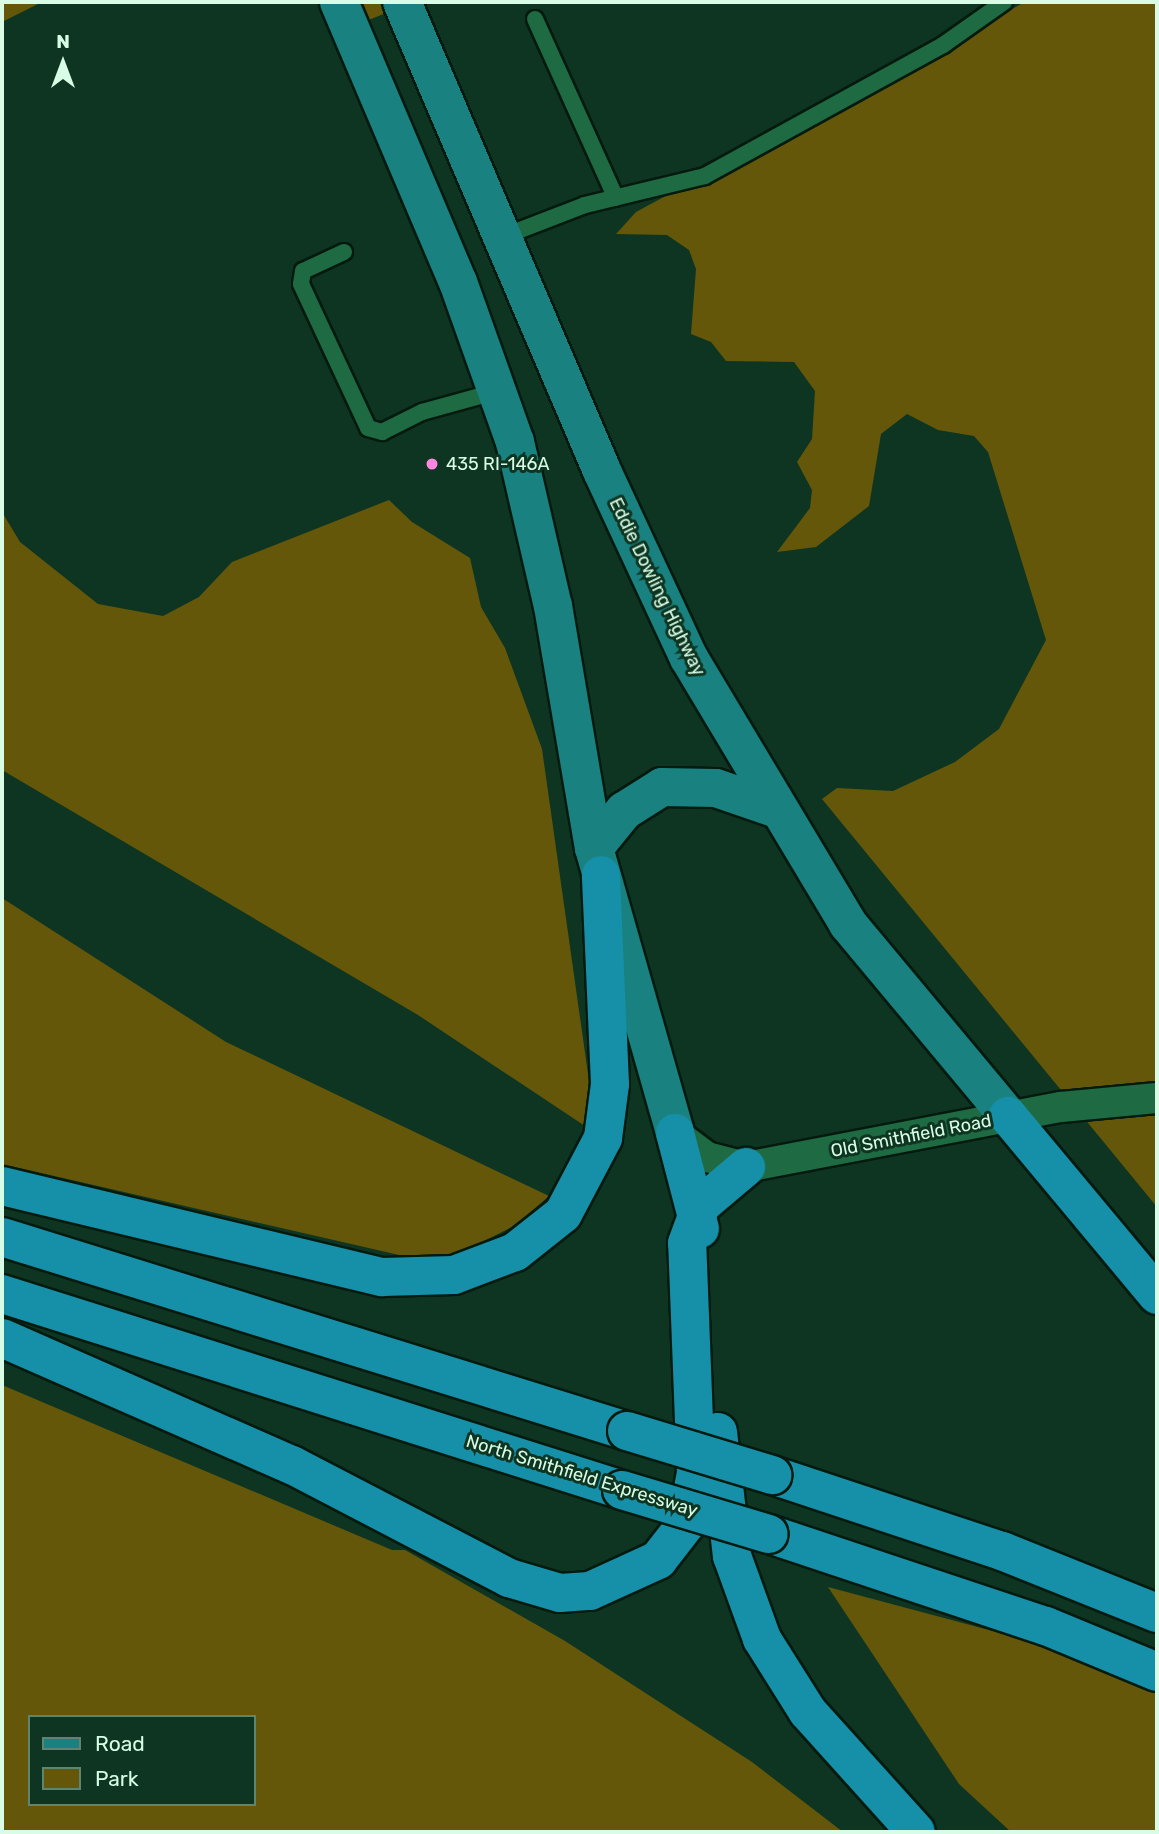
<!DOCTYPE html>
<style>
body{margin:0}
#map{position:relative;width:1159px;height:1834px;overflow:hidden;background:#0e3521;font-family:Rubik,sans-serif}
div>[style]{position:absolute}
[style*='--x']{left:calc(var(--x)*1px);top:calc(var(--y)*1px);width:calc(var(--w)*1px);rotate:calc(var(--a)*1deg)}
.green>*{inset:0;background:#65570a}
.roads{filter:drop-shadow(2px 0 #041a0e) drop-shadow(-2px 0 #041a0e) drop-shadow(0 2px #041a0e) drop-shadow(0 -2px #041a0e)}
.lane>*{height:16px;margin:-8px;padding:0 8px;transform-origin:8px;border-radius:8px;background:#1e6a43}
.street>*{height:30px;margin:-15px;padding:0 15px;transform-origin:15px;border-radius:15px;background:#1e6a43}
.primary>*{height:38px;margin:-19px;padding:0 19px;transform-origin:19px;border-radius:19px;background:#198180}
.highway>*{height:38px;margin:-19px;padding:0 19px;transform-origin:19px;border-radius:19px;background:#1690a9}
.bridges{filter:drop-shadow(2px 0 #041a0e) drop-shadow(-2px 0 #041a0e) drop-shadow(0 2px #041a0e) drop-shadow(0 -2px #041a0e)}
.highway-bridge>*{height:38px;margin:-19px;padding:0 19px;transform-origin:19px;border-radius:19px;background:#1690a9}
.dots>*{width:19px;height:19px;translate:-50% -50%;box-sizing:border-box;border:4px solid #0e3521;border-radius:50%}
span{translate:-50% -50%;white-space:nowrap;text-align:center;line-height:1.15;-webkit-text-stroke:6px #0e3521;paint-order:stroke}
.poi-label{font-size:18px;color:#d8fce5}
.left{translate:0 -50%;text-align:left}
.street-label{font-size:18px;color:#d8fce5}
.frame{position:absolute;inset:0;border:4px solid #d8fce5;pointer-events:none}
.legend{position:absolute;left:28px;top:1715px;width:228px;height:91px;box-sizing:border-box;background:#0e3521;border:2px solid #5f856f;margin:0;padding:9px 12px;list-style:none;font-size:21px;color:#d8fce5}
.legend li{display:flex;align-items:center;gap:14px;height:35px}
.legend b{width:35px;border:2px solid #5f856f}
.north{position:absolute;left:28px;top:28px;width:70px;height:70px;-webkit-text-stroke:5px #0e3521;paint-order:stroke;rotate:0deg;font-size:19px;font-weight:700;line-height:28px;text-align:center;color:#d8fce5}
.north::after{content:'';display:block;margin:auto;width:24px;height:32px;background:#d8fce5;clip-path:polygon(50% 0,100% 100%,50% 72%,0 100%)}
</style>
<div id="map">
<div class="green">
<div style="clip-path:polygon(2px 2px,42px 2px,2px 22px)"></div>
<div style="clip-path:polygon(332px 2px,413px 2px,344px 30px)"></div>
<div style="clip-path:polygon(1025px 2px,1157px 2px,1157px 1207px,822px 799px,837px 788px,893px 791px,955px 762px,999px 729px,1046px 640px,988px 452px,974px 436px,938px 430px,907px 414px,881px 434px,869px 506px,816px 547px,777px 552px,810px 508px,812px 490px,797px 462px,812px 439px,815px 391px,794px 362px,726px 361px,711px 342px,691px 334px,696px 269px,689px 250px,667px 235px,616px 234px,636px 212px)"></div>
<div style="clip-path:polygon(389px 500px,412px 522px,470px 558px,481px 607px,505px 648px,542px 749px,589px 1081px,585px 1126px,418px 1015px,2px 770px,2px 512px,20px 542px,98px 604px,163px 616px,199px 597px,232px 562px)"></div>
<div style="clip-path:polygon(2px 898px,226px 1042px,549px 1196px,516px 1225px,458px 1254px,408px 1257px,2px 1164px)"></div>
<div style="clip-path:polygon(evenodd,2px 1385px,392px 1550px,405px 1550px,565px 1641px,752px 1762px,843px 1832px,2px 1832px,2px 1385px,30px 1717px,254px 1717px,254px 1804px,30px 1804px,30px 1717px)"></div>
<div style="clip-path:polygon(828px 1587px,1034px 1642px,1157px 1692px,1157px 1832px,1011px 1832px,959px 1784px)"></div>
</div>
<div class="roads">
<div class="lane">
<div style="--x:535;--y:19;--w:196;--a:65.7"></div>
<div style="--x:502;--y:237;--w:89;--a:-21.1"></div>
<div style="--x:585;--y:205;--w:123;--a:-13.6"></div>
<div style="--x:705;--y:176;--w:272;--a:-28.8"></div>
<div style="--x:943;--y:45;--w:75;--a:-35.2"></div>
<div style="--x:344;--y:252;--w:45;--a:155.1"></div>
<div style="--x:303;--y:271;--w:13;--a:99"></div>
<div style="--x:301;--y:284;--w:159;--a:65"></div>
<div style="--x:368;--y:428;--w:15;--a:16"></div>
<div style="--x:382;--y:432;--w:45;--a:-26.6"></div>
<div style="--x:422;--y:412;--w:79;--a:-15.4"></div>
</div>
<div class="street">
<div style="--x:675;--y:1133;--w:40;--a:37"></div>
<div style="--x:707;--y:1157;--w:40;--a:14.4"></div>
<div style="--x:746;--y:1167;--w:321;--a:-10.8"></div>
<div style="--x:1061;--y:1107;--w:96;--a:-5.4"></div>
</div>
<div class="primary">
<div style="--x:339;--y:2;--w:304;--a:67"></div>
<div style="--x:458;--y:282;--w:170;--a:70.4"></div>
<div style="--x:515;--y:442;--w:168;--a:77"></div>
<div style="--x:553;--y:606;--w:245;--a:80.4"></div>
<div style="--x:594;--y:848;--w:296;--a:74.1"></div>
<div style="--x:402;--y:2;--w:510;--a:66.9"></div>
<div style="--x:602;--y:471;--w:206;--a:65.1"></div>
<div style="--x:689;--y:658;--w:310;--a:59.1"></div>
<div style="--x:848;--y:924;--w:250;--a:50.2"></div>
<div style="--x:594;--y:848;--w:48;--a:-51"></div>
<div style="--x:624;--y:811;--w:45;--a:-32.3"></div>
<div style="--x:662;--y:787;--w:54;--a:1.1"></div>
<div style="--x:716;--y:788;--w:61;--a:19"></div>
</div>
<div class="highway">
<div style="--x:1008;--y:1116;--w:233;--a:50.2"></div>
<div style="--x:675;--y:1133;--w:99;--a:75.4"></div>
<div style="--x:2;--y:1186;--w:391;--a:13.5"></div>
<div style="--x:382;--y:1277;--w:72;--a:-1.6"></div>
<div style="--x:454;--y:1275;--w:65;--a:-20.7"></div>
<div style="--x:515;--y:1252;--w:61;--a:-38.4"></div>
<div style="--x:563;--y:1214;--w:86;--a:-62.2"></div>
<div style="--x:603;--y:1138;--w:54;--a:-82.6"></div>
<div style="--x:610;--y:1084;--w:209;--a:-92.5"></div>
<div style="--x:2;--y:1237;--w:654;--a:17.24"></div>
<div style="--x:2;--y:1294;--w:650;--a:17.54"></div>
<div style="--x:2;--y:1338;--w:317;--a:23.7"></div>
<div style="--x:292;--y:1465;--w:245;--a:27.5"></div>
<div style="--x:509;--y:1578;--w:53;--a:16.4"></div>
<div style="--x:560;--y:1593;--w:30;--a:-4"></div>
<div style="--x:590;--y:1591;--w:75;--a:-24.5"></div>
<div style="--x:658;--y:1560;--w:46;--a:-52.1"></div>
<div style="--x:686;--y:1524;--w:52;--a:-78.9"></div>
<div style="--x:696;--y:1473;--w:230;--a:-92.2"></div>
<div style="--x:687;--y:1243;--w:40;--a:-69.8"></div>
<div style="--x:701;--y:1205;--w:59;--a:-40.2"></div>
<div style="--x:718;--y:1432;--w:125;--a:83.6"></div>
<div style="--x:732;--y:1556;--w:88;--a:70.1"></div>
<div style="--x:762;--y:1639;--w:86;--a:57.8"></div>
<div style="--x:808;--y:1712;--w:161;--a:48"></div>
<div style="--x:772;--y:1475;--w:242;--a:18.3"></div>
<div style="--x:1002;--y:1551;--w:167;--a:21.8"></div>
<div style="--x:769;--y:1534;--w:292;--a:18.4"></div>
<div style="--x:1046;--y:1626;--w:120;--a:22.5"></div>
</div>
</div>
<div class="bridges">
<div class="highway-bridge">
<div style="--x:627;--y:1431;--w:152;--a:16.9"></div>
<div style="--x:622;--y:1490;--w:153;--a:16.7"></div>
</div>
</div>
<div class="dots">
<div style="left:432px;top:464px;background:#fd86e1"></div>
</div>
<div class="poi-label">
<span class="left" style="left:446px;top:464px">435 RI-146A</span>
</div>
<div class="street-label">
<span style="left:657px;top:587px;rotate:64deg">Eddie Dowling Highway</span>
<span style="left:911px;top:1136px;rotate:-11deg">Old Smithfield Road</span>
<span style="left:582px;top:1476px;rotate:17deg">North Smithfield Expressway</span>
</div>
<div class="frame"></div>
<ul class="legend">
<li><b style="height:9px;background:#198180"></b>Road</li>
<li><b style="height:19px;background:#65570a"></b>Park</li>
</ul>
<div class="north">N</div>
</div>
